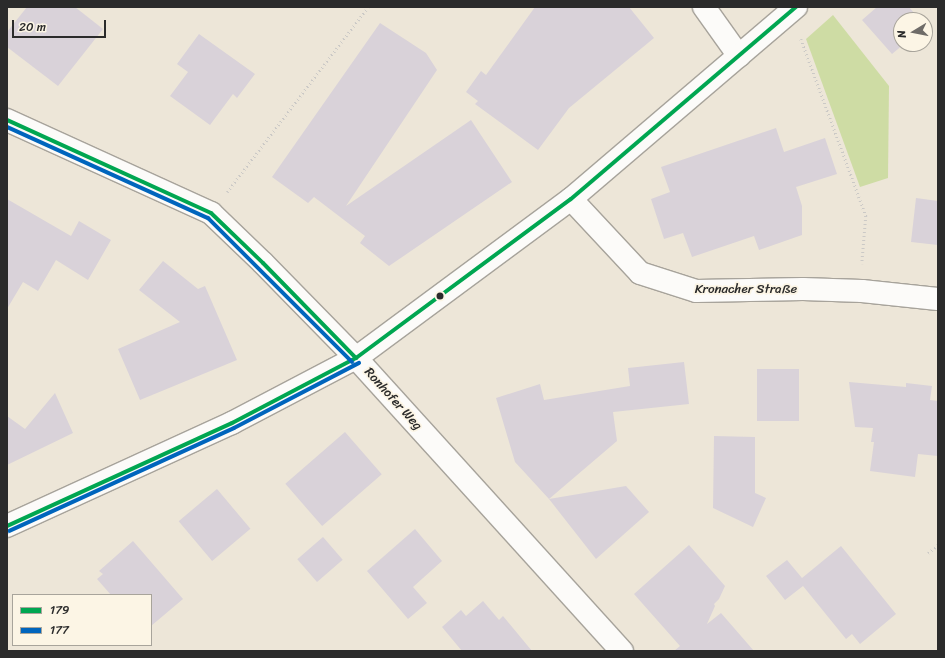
<!DOCTYPE html>
<meta charset="utf-8">
<style>
body{margin:0}
#map{position:relative;width:945px;height:658px;overflow:hidden;background:#ede6d8;font-family:Sriracha,sans-serif}
div>[style]{position:absolute}
[style*='--x']{left:calc(var(--x)*1px);top:calc(var(--y)*1px);width:calc(var(--w)*1px);rotate:calc(var(--a)*1deg)}
.green>*{inset:0;background:#cedca4}
.building>*{inset:0;background:#d9d2d9;transform-origin:0 0}
.path>*{height:2.5px;margin-top:-1.25px;transform-origin:0;background:repeating-linear-gradient(90deg,#cbc9c6 0 1px,transparent 0 4px)}
.roads{filter:drop-shadow(1px 0 #a7a39b) drop-shadow(-1px 0 #a7a39b) drop-shadow(0 1px #a7a39b) drop-shadow(0 -1px #a7a39b)}
.minor>*{height:22px;margin:-11px;padding:0 11px;transform-origin:11px;border-radius:11px;background:#fcfbf9}
.bus-1>*{height:4px;margin:-2px;padding:0 2px;transform-origin:2px;border-radius:2px;background:#00a651}
.bus-2>*{height:4px;margin:-2px;padding:0 2px;transform-origin:2px;border-radius:2px;background:#0065bd}
.dots>*{width:11px;height:11px;translate:-50% -50%;box-sizing:border-box;border:2px solid #fcf5e5;border-radius:50%}
span{translate:-50% -50%;white-space:nowrap;text-align:center;line-height:1.15;-webkit-text-stroke:3.5px #fcf5e5;paint-order:stroke}
.street-label{font-size:13px;color:#2b2b2b}
.frame{position:absolute;inset:0;border:8px solid #2b2b2b;pointer-events:none}
.legend{position:absolute;left:12px;top:594px;width:140px;height:52px;box-sizing:border-box;background:#fcf5e5;border:1px solid #a8a49b;margin:0;padding:5px 7px;list-style:none;font-size:12px;color:#2b2b2b}
.legend li{display:flex;align-items:center;gap:8px;height:20px}
.legend b{width:20px;border:1px solid #a8a49b}
.north{position:absolute;left:893px;top:12px;width:40px;height:40px;box-sizing:border-box;background:#fcf5e5;border:1px solid #a8a49b;border-radius:50%;rotate:260deg;font-size:11px;font-weight:700;line-height:16px;text-align:center;color:#2b2b2b}
.north::after{content:'';display:block;margin:auto;width:14px;height:18px;background:#6f6c68;clip-path:polygon(50% 0,100% 100%,50% 72%,0 100%)}
.scale{position:absolute;left:12px;top:20px;width:94px;height:18px;box-sizing:border-box;border:2px solid #2b2b2b;border-top:0;padding-left:5px;font-size:12px;line-height:14px;white-space:nowrap;color:#2b2b2b;-webkit-text-stroke:3px #fcf5e5;paint-order:stroke}
</style>
<div id="map">
<div class="green">
<div style="clip-path:polygon(833px 15px,889px 86px,888px 178px,860px 187px,806px 39px)"></div>
</div>
<div class="building">
<div style="clip-path:polygon(27px 7px,75px 7px,103px 29px,58px 86px,7px 47px,7px 32px)"></div>
<div style="clip-path:polygon(535px 7px,629px 7px,654px 38px,569px 108px,538px 150px,475px 104px,478px 101px,466px 92px,481px 71px,486px 75px)"></div>
<div style="clip-path:polygon(877px 7px,909px 7px,920px 20px,901px 20px,901px 44px,904px 44px,892px 54px,862px 20px)"></div>
<div style="clip-path:polygon(380px 23px,426px 53px,437px 70px,346px 206px,471px 120px,512px 182px,389px 266px,360px 243px,365px 236px,314px 197px,308px 203px,272px 177px)"></div>
<div style="clip-path:polygon(199px 34px,255px 74px,237px 98px,233px 94px,210px 125px,170px 96px,188px 72px,177px 64px)"></div>
<div style="clip-path:polygon(776px 128px,784px 152px,825px 138px,837px 174px,796px 187px,802px 206px,802px 235px,759px 250px,754px 236px,692px 257px,683px 233px,664px 239px,651px 199px,670px 192px,661px 167px)"></div>
<div style="clip-path:polygon(916px 198px,938px 201px,938px 245px,911px 242px)"></div>
<div style="clip-path:polygon(7px 199px,71px 236px,79px 221px,111px 240px,88px 280px,56px 260px,38px 291px,23px 282px,7px 309px)"></div>
<div style="clip-path:polygon(163px 261px,198px 289px,205px 286px,237px 360px,140px 400px,118px 349px,180px 322px,139px 290px)"></div>
<div style="clip-path:polygon(684px 362px,689px 404px,613px 412px,617px 441px,549px 499px,515px 462px,496px 398px,540px 384px,544px 400px,630px 386px,628px 368px)"></div>
<div style="left:757px;top:369px;width:42px;height:52px"></div>
<div style="clip-path:polygon(849px 382px,906px 387px,906px 383px,932px 386px,930px 400px,938px 401px,938px 456px,918px 454px,915px 477px,870px 471px,874px 442px,871px 442px,873px 428px,855px 427px)"></div>
<div style="clip-path:polygon(55px 393px,73px 433px,7px 465px,7px 416px,25px 429px)"></div>
<div style="left:345px;top:432px;width:56px;height:79px;rotate:49deg"></div>
<div style="clip-path:polygon(714px 436px,755px 437px,755px 493px,766px 498px,753px 527px,713px 508px)"></div>
<div style="clip-path:polygon(626px 486px,649px 512px,596px 559px,549px 499px)"></div>
<div style="left:217px;top:489px;width:52px;height:50px;rotate:50deg"></div>
<div style="clip-path:polygon(415px 529px,442px 561px,413px 587px,427px 603px,408px 619px,367px 571px)"></div>
<div style="left:323px;top:537px;width:30px;height:34px;rotate:49deg"></div>
<div style="clip-path:polygon(133px 541px,183px 599px,151px 626px,151px 595px,111px 595px,97px 579px,103px 574px,99px 571px)"></div>
<div style="clip-path:polygon(689px 545px,725px 586px,719px 599px,714px 604px,715px 606px,707px 624px,721px 613px,754px 651px,674px 651px,680px 646px,634px 594px)"></div>
<div style="clip-path:polygon(841px 546px,896px 614px,860px 644px,852px 634px,846px 639px,803px 586px,785px 600px,766px 576px,787px 560px,802px 578px)"></div>
<div style="clip-path:polygon(483px 601px,499px 620px,503px 616px,532px 651px,462px 651px,442px 627px,461px 610px,466px 616px)"></div>
</div>
<div class="path">
<div style="--x:801;--y:39;--w:189;--a:69.8"></div>
<div style="--x:866;--y:216;--w:48;--a:94.8"></div>
<div style="--x:227;--y:192;--w:233;--a:-52.7"></div>
<div style="--x:928;--y:553;--w:13;--a:-39"></div>
</div>
<div class="roads">
<div class="minor">
<div style="--x:704;--y:7;--w:60;--a:54.5"></div>
<div style="--x:7;--y:120;--w:224;--a:24.5"></div>
<div style="--x:211;--y:213;--w:72;--a:43.9"></div>
<div style="--x:263;--y:263;--w:133;--a:45.6"></div>
<div style="--x:356;--y:358;--w:396;--a:47.8"></div>
<div style="--x:571;--y:199;--w:101;--a:47"></div>
<div style="--x:640;--y:273;--w:59;--a:17.8"></div>
<div style="--x:696;--y:291;--w:107;--a:-1.1"></div>
<div style="--x:803;--y:289;--w:59;--a:1.9"></div>
<div style="--x:862;--y:291;--w:76;--a:6"></div>
<div style="--x:7;--y:526;--w:247;--a:-24.6"></div>
<div style="--x:232;--y:423;--w:140;--a:-27.7"></div>
<div style="--x:356;--y:358;--w:267;--a:-36.5"></div>
<div style="--x:571;--y:199;--w:296;--a:-40.5"></div>
</div>
</div>
<div class="bus-1">
<div style="--x:7;--y:120;--w:224;--a:24.5"></div>
<div style="--x:211;--y:213;--w:72;--a:43.9"></div>
<div style="--x:263;--y:263;--w:133;--a:45.6"></div>
<div style="--x:7;--y:526;--w:247;--a:-24.6"></div>
<div style="--x:232;--y:423;--w:140;--a:-27.7"></div>
<div style="--x:356;--y:358;--w:267;--a:-36.5"></div>
<div style="--x:571;--y:199;--w:296;--a:-40.5"></div>
</div>
<div class="bus-2">
<div style="--x:7;--y:127;--w:221;--a:24.4"></div>
<div style="--x:208;--y:218;--w:204;--a:45"></div>
<div style="--x:9;--y:531;--w:247;--a:-24.6"></div>
<div style="--x:234;--y:428;--w:141;--a:-27.5"></div>
</div>
<div class="dots">
<div style="left:440px;top:296px;background:#2b2b2b"></div>
</div>
<div class="street-label">
<span style="left:746px;top:289px">Kronacher Straße</span>
<span style="left:393px;top:399px;rotate:48deg">Ronhofer Weg</span>
</div>
<div class="frame"></div>
<ul class="legend">
<li><b style="height:5px;background:#00a651"></b>179</li>
<li><b style="height:5px;background:#0065bd"></b>177</li>
</ul>
<div class="north">N</div>
<div class="scale">20 m</div>
</div>
